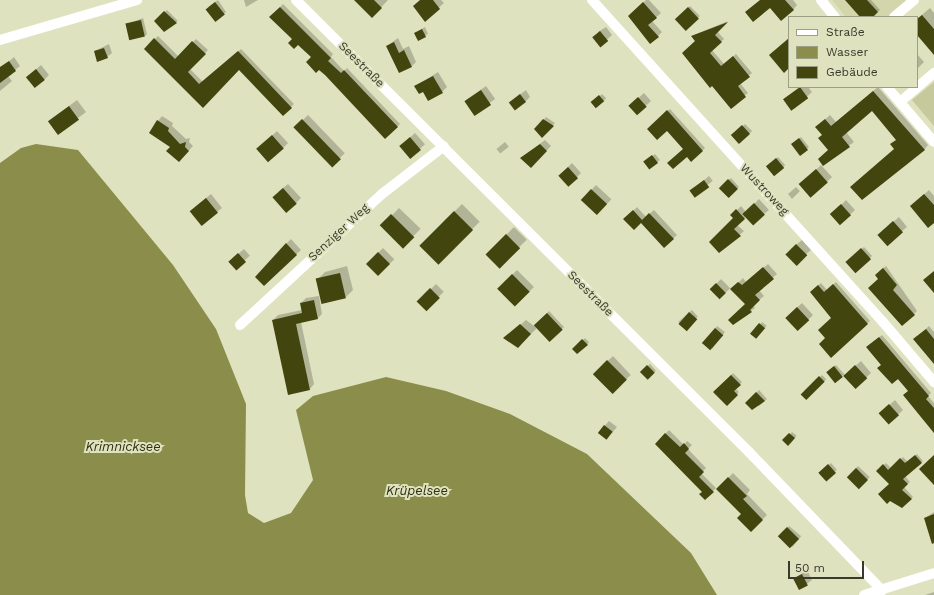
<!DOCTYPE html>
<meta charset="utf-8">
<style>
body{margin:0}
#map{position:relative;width:934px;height:595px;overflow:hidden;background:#dfe2be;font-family:"Work Sans",sans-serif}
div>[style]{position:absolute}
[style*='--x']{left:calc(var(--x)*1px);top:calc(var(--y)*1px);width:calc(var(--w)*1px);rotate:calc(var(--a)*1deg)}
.built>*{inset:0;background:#d3d6ab}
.green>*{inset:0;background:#c5c99b}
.water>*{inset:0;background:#8b8e4a}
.shadow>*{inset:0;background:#0003;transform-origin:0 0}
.building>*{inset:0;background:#43450f;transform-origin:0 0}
.minor>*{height:10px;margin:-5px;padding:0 5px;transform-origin:5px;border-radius:5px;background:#fff}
span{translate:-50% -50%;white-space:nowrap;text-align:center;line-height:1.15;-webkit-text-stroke:4px #dfe2be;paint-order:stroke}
.street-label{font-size:12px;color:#393a2c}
.water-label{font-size:13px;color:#2e2f10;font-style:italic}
.legend{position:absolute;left:788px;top:16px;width:130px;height:72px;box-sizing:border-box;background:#dfe2be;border:1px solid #9d9f84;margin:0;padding:5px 7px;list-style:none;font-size:12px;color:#393a2c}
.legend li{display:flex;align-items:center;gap:8px;height:20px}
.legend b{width:20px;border:1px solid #9d9f84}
.scale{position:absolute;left:788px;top:561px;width:76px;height:18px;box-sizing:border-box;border:2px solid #393a2c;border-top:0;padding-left:5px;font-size:12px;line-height:14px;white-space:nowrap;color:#393a2c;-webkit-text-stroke:3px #dfe2be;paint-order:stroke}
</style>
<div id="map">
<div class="built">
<div style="clip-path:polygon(832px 0,907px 0,888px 17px,846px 17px)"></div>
</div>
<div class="green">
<div style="clip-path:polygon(934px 82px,934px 126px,912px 100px)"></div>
</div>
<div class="water">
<div style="clip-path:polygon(36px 144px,78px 150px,173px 265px,216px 329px,246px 404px,245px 495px,248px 513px,264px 523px,291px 513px,313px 480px,296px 410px,313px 396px,386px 377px,446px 391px,510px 414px,587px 454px,691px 553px,717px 595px,0 595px,0 163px,21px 148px)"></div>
</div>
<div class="shadow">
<div style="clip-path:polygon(218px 0,226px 12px,224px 14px,208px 7px)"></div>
<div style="clip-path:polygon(244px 0,258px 0,246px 7px)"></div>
<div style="clip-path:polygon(355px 0,388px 0,372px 17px)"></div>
<div style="clip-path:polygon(421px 0,441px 0,444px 3px,425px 20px)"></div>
<div style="clip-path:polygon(646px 0,649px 0,661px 13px,652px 21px,662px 32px,651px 43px,633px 12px)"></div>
<div style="clip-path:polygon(761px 0,793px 0,797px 5px,793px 10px,770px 6px)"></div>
<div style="clip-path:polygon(847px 0,871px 0,880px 10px,871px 17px,861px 17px)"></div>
<div style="clip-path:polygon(283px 4px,333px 54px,331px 57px,344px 71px,347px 68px,400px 124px,385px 138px,312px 57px,271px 17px)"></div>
<div style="left:690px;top:6px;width:14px;height:19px;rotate:45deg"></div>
<div style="clip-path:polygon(930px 8px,934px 13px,934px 53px,917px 34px,917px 19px)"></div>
<div style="clip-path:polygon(167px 10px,178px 21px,176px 22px,155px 21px)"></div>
<div style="clip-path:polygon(143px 18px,147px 34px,145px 36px,127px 24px)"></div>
<div style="clip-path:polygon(728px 21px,717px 31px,724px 39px,712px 50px,724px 64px,736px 54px,752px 73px,740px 83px,748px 93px,731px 107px,692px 36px)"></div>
<div style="clip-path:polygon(425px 27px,428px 34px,418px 39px,415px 33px)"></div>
<div style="clip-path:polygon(606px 27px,612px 35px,600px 46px,598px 32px)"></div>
<div style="clip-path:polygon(158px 36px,179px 57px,196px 39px,208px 50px,190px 69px,203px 82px,241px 49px,294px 104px,283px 115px,239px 69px,203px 107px,145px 49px)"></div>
<div style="clip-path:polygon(398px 38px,403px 49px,409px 46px,416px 62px,412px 66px,387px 46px)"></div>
<div style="clip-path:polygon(109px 44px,112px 53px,107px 57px,95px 51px)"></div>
<div style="clip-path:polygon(917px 54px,924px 62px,917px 69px)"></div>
<div style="clip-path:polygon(14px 57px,20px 66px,8px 76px,12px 81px,0 91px,0 69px)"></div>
<div style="clip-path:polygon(41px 65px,49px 75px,44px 80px,27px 77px)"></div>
<div style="clip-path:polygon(438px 72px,447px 87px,442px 92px,415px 87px)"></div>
<div style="left:486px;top:86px;width:16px;height:25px;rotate:55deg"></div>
<div style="clip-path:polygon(800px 87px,808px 87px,812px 92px,794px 109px,790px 95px)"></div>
<div style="clip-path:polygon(878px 87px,928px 145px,924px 150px,895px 149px,897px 139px,872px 110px,846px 132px,854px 142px,824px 164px,829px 150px,821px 123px,830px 115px,836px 122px)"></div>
<div style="clip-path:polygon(526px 90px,530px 97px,525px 102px,509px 103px)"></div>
<div style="clip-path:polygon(644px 93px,651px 101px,637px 114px,635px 101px)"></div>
<div style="left:602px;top:94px;width:6px;height:13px;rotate:45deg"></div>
<div style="left:77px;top:100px;width:15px;height:36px;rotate:53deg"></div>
<div style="clip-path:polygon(670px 109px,705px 148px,692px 160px,667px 129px,648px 129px)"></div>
<div style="left:308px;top:115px;width:53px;height:18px;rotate:46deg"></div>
<div style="clip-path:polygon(162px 116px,173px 123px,172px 126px,186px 139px,190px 138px,189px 142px,193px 146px,179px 161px,158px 121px)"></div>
<div style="clip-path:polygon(546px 117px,555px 123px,542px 137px,535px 129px)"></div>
<div style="left:745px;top:124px;width:10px;height:17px;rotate:45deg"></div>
<div style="clip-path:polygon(277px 131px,288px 143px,283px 148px,263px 144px)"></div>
<div style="left:415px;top:133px;width:15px;height:20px;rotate:48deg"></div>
<div style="clip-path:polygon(801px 137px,809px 147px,807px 149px,795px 142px)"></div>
<div style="clip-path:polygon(545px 140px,551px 146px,531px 167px,521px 158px)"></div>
<div style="left:505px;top:142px;width:6px;height:11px;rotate:51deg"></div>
<div style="clip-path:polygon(655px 154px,660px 160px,650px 168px,648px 160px)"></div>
<div style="left:778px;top:157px;width:11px;height:15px;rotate:49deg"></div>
<div style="clip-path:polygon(572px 163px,581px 173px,577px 177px,564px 171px)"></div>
<div style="clip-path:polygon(821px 165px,832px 177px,811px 197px,805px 180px)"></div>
<div style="left:709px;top:176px;width:6px;height:23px;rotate:51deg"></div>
<div style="left:731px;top:178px;width:12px;height:15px;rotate:48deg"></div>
<div style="clip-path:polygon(288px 184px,301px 198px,296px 203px,278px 192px)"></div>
<div style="left:596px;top:185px;width:21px;height:20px;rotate:43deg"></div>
<div style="clip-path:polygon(796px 187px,800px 191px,792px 199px,788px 194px)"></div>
<div style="clip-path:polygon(929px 190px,934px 196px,934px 224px,911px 206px)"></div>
<div style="clip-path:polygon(211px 194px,222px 208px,217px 212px,195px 207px)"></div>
<div style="clip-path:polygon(759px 199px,769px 210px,764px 214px,746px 217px,737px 225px,744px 231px,720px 252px,734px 218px,732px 215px,741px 206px,746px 212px)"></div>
<div style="clip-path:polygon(846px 200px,855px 210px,840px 224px,836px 210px)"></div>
<div style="left:462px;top:204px;width:25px;height:58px;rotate:45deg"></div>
<div style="clip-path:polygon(637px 207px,646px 217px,654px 210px,677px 235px,664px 247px,641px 222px,625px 219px)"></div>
<div style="left:399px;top:208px;width:30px;height:25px;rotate:44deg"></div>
<div style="clip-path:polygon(899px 217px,907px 227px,902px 231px,878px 235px)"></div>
<div style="left:514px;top:227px;width:18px;height:38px;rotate:45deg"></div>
<div style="clip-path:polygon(291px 239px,301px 250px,264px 285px,286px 244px)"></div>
<div style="clip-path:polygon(802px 240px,811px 250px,806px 254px,791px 249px)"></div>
<div style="left:864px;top:247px;width:12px;height:23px;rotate:48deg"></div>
<div style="left:383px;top:248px;width:16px;height:22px;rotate:45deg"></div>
<div style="left:244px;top:249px;width:9px;height:18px;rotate:49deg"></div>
<div style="clip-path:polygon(768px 264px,777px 274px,759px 290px,764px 296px,753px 305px,755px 308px,733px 324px,746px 304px,732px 289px,743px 278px,746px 282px)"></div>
<div style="clip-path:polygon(347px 266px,353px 290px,346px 297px,324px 303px,318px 279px,325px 272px)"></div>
<div style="clip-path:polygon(886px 266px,917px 311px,914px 314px,880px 279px,879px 271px)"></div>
<div style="left:517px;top:270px;width:24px;height:25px;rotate:45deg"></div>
<div style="left:721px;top:279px;width:13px;height:14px;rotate:45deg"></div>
<div style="clip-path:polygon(836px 282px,870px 321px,831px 356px,827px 338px,833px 318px,814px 289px,821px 283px,827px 290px)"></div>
<div style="left:436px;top:284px;width:11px;height:25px;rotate:45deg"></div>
<div style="clip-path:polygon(319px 296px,322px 314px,317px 319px,301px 322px,314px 384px,310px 389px,273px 320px,278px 315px,302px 310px,301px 303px,306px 298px)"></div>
<div style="clip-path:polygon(802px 303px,813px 315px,808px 320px,791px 313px)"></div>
<div style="left:692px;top:310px;width:9px;height:18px;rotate:49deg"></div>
<div style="clip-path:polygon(549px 311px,564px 327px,549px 341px,537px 328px,518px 347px,505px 338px,526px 320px,534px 326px)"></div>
<div style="left:762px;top:322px;width:6px;height:16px;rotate:39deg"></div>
<div style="left:717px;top:326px;width:10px;height:21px;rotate:37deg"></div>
<div style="clip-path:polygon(929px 326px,934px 332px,934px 363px,918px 336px)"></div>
<div style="clip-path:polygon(882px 335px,931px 393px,928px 396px,934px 403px,934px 433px,904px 395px,910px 391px,882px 365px,870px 345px)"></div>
<div style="left:585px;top:338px;width:6px;height:16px;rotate:45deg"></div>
<div style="left:613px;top:356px;width:26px;height:25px;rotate:47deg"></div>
<div style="clip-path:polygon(861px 361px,871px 373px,855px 388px,843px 375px,835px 382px,829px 370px,836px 365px,845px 375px)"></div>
<div style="left:650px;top:364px;width:9px;height:11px;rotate:49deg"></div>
<div style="clip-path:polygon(733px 373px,742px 382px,736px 389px,739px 392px,727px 404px,714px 392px)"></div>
<div style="left:822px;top:375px;width:6px;height:28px;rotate:45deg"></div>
<div style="clip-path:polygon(759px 390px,767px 399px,759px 406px,746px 403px)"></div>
<div style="clip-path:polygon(895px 400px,903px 410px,889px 423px,885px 409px)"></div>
<div style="clip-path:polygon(609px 421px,617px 427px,611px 434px,599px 432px)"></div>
<div style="clip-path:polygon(669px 430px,684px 445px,687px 441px,692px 445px,688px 449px,706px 468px,701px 473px,716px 488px,705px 499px,703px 492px,656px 444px)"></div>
<div style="left:792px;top:432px;width:6px;height:11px;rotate:39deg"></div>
<div style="clip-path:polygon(917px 454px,923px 461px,905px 476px,910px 482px,904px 487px,913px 497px,902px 507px,890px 484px,878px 471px,886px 463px,891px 468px,903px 457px,908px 462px)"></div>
<div style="left:831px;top:463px;width:9px;height:16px;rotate:49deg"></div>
<div style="left:858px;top:466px;width:16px;height:15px;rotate:43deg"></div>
<div style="clip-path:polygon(733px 473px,750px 490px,747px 494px,767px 515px,751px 531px,743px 514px,717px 489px)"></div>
<div style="clip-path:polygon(934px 512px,934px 527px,925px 518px)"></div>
<div style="left:789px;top:526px;width:16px;height:14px;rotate:40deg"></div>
<div style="clip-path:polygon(807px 570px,812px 580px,800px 589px,795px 578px)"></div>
<div style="clip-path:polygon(934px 592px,934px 595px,925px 595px)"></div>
</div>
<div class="building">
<div style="clip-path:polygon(354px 0,374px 0,382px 8px,372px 18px)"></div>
<div style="clip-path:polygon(420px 0,433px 0,440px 9px,425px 22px,413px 6px)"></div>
<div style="clip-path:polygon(760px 0,785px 0,794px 10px,781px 21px,770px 8px,753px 22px,745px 12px)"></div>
<div style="clip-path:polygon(845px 0,867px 0,878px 12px,873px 17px,860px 17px)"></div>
<div style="left:215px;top:2px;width:16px;height:12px;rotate:52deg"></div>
<div style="clip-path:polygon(643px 2px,657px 18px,648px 25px,659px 37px,650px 44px,628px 16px)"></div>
<div style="clip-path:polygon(280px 7px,331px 58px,328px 61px,341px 73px,344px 70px,398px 127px,385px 139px,325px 75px,319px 70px,316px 73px,306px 62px,311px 57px,298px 45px,294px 49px,288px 43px,292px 39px,269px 17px)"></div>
<div style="left:688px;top:7px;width:16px;height:18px;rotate:47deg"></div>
<div style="clip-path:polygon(164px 11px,177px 23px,164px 32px,154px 21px)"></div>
<div style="clip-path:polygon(922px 15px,934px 29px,934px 55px,917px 35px,917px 19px)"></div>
<div style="left:141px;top:20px;width:17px;height:16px;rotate:77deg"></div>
<div style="clip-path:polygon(728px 22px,715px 35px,722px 42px,710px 53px,721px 66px,733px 56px,750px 77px,738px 86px,746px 97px,731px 109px,712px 86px,710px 88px,682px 53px,695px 41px,691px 36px)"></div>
<div style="left:422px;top:29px;width:9px;height:9px;rotate:63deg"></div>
<div style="left:600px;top:31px;width:13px;height:10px;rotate:51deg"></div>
<div style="clip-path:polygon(154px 38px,175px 59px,192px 41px,206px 54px,188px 72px,199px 84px,238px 51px,292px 108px,283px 116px,239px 70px,203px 108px,144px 49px)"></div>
<div style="clip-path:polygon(789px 38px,789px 68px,784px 73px,769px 55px)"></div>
<div style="clip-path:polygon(394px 42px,399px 53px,404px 50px,412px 67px,399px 73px,386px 46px)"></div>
<div style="clip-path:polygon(104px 48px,108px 58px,97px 62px,94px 51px)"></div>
<div style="clip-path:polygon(9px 61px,16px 71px,0 83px,0 67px)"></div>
<div style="left:36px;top:69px;width:14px;height:13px;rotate:51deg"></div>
<div style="clip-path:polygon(433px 76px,443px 93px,428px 101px,423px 92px,419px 94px,414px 86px)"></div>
<div style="left:800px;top:87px;width:14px;height:21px;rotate:54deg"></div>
<div style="left:481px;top:90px;width:18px;height:20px;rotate:56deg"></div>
<div style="clip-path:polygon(873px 91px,925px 150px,862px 200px,850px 187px,894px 149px,890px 144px,896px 140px,872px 111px,842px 137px,850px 147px,823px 166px,818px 159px,828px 150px,818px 138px,822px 135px,815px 127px,825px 119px,831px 126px)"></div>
<div style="left:520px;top:94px;width:10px;height:14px;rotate:53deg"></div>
<div style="left:599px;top:95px;width:8px;height:11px;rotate:50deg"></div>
<div style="left:638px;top:97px;width:13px;height:13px;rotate:48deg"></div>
<div style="left:69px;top:106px;width:17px;height:26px;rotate:54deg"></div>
<div style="clip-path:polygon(667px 110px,703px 151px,691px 162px,687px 157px,673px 169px,667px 163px,683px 149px,667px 131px,657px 140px,647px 129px)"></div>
<div style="left:302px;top:119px;width:56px;height:12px;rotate:46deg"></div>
<div style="clip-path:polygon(543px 119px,554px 126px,542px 138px,534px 129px)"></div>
<div style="clip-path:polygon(157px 120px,169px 128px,168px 131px,180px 144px,186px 142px,185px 147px,189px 151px,179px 162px,166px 151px,170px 147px,149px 133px)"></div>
<div style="left:742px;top:125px;width:12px;height:15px;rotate:48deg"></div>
<div style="left:272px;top:135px;width:18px;height:21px;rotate:49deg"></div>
<div style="left:410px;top:137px;width:17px;height:14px;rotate:50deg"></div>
<div style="left:799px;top:138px;width:15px;height:10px;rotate:53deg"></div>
<div style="clip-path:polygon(540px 144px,547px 151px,531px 168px,520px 158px)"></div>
<div style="left:652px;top:155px;width:10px;height:11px;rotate:53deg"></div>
<div style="left:776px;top:158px;width:13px;height:13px;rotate:51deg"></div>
<div style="left:568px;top:167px;width:15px;height:13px;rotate:48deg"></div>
<div style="left:816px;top:169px;width:18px;height:23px;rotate:49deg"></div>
<div style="left:728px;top:179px;width:14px;height:13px;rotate:45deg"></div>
<div style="left:704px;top:180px;width:9px;height:18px;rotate:54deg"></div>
<div style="left:283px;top:188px;width:21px;height:14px;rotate:49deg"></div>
<div style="left:591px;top:189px;width:22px;height:15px;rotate:43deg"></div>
<div style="clip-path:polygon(924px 194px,934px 205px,934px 223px,928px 228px,910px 206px)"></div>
<div style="left:206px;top:198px;width:19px;height:21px;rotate:51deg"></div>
<div style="left:754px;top:203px;width:16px;height:16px;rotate:47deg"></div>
<div style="left:841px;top:204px;width:15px;height:15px;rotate:48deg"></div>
<div style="clip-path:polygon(736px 209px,745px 219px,734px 229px,741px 236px,719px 253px,709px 242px,733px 218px,730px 215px)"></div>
<div style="clip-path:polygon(633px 210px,642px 220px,649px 213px,674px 239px,664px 248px,641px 223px,634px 230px,623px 219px)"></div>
<div style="left:454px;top:211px;width:27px;height:49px;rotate:45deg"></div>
<div style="left:391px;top:214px;width:33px;height:16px;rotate:45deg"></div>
<div style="left:893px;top:221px;width:15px;height:21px;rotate:48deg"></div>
<div style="left:506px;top:234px;width:20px;height:29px;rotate:45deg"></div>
<div style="clip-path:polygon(286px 243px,297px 255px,264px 286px,255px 277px)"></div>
<div style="left:796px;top:244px;width:16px;height:15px;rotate:45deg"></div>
<div style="left:861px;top:248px;width:15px;height:21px;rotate:48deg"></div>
<div style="left:378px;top:252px;width:17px;height:17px;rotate:45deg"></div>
<div style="left:238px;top:253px;width:12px;height:13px;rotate:48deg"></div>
<div style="clip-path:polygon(763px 267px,774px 279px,755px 295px,760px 300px,750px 310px,752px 312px,733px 325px,728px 320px,745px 304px,730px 289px,738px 282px,742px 285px)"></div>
<div style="clip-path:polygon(883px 268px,897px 285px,893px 290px,915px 315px,902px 326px,868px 288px,878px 279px,875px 275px)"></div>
<div style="clip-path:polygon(934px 271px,934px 293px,923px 280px)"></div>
<div style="left:340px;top:273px;width:26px;height:25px;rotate:77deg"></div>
<div style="left:512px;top:274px;width:25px;height:21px;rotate:45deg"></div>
<div style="left:716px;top:283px;width:14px;height:9px;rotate:45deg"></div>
<div style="clip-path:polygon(833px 284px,868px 324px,831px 358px,819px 344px,825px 338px,818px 330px,831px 318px,810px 292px,818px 285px,824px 292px)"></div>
<div style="left:430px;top:288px;width:14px;height:19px;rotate:45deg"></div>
<div style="clip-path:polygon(314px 300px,318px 319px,296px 324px,310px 390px,288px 395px,272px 320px,302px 313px,300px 303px)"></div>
<div style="left:797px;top:307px;width:18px;height:16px;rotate:47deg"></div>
<div style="left:689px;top:312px;width:11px;height:16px;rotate:41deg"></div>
<div style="left:547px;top:313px;width:23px;height:18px;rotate:47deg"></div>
<div style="left:759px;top:323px;width:8px;height:14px;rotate:40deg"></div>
<div style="clip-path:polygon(520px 324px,531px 334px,518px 348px,503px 338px)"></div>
<div style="left:715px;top:328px;width:11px;height:20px;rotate:41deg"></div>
<div style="clip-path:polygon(926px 329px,934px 339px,934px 364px,913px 339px)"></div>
<div style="clip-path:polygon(879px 337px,929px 396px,926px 399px,934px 408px,934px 433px,903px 395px,908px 391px,898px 379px,892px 384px,877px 368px,881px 365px,866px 347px)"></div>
<div style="clip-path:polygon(582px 339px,588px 345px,577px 354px,572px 349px)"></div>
<div style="left:607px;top:360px;width:28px;height:20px;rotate:45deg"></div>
<div style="left:647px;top:365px;width:11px;height:10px;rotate:45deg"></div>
<div style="left:855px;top:365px;width:18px;height:16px;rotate:47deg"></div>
<div style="left:834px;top:366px;width:14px;height:10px;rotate:51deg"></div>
<div style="clip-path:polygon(731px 375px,741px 385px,734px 391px,738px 395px,727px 406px,713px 392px)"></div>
<div style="left:819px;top:376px;width:8px;height:26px;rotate:45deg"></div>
<div style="clip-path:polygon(756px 392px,765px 401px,752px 410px,745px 403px)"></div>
<div style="left:889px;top:404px;width:15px;height:14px;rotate:48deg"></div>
<div style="left:604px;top:425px;width:11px;height:10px;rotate:38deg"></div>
<div style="clip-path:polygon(665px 433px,680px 447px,684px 443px,689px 449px,685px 453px,704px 472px,699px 477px,714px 492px,705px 500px,699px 494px,702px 492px,655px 444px)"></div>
<div style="clip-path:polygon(789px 433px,795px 438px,788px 446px,782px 440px)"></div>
<div style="clip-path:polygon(915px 455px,922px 463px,903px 479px,908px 484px,902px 490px,912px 499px,902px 508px,890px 501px,887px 504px,878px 494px,889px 484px,876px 471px,883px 464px,888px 470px,900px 458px,905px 463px)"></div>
<div style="clip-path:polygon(934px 455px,934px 485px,919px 469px)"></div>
<div style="left:828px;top:464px;width:12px;height:13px;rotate:48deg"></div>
<div style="left:856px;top:468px;width:17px;height:13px;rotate:45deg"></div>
<div style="clip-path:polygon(728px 477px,747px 496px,743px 499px,763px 520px,751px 532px,737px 518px,741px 514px,716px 489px)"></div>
<div style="clip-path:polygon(934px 514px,934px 543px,932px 544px,924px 518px)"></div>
<div style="left:787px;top:527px;width:17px;height:13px;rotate:45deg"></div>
<div style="left:802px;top:574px;width:13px;height:10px;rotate:63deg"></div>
</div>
<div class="minor">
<div style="--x:296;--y:0;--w:640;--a:44.94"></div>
<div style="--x:749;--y:452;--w:192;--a:46.1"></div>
<div style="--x:592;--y:0;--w:434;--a:47.9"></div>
<div style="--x:883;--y:322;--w:79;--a:49.6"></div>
<div style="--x:821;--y:0;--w:22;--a:51"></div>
<div style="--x:894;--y:17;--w:26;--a:-40"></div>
<div style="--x:0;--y:40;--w:143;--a:-16.3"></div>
<div style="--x:887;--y:87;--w:72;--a:49.5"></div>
<div style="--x:900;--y:102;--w:45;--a:-40.5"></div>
<div style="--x:240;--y:325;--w:193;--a:-42.7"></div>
<div style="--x:382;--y:194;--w:78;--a:-37.7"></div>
<div style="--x:864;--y:595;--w:73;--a:-17.4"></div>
</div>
<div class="street-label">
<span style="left:361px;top:65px;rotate:45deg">Seestraße</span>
<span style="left:764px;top:190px;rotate:47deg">Wustroweg</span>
<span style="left:339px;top:233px;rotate:-43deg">Senziger Weg</span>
<span style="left:590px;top:294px;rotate:45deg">Seestraße</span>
</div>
<div class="water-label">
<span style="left:123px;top:447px">Krimnicksee</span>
<span style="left:417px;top:491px">Krüpelsee</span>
</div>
<ul class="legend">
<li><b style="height:5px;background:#fff"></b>Straße</li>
<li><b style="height:11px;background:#8b8e4a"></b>Wasser</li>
<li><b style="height:11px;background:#43450f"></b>Gebäude</li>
</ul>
<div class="scale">50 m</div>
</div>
